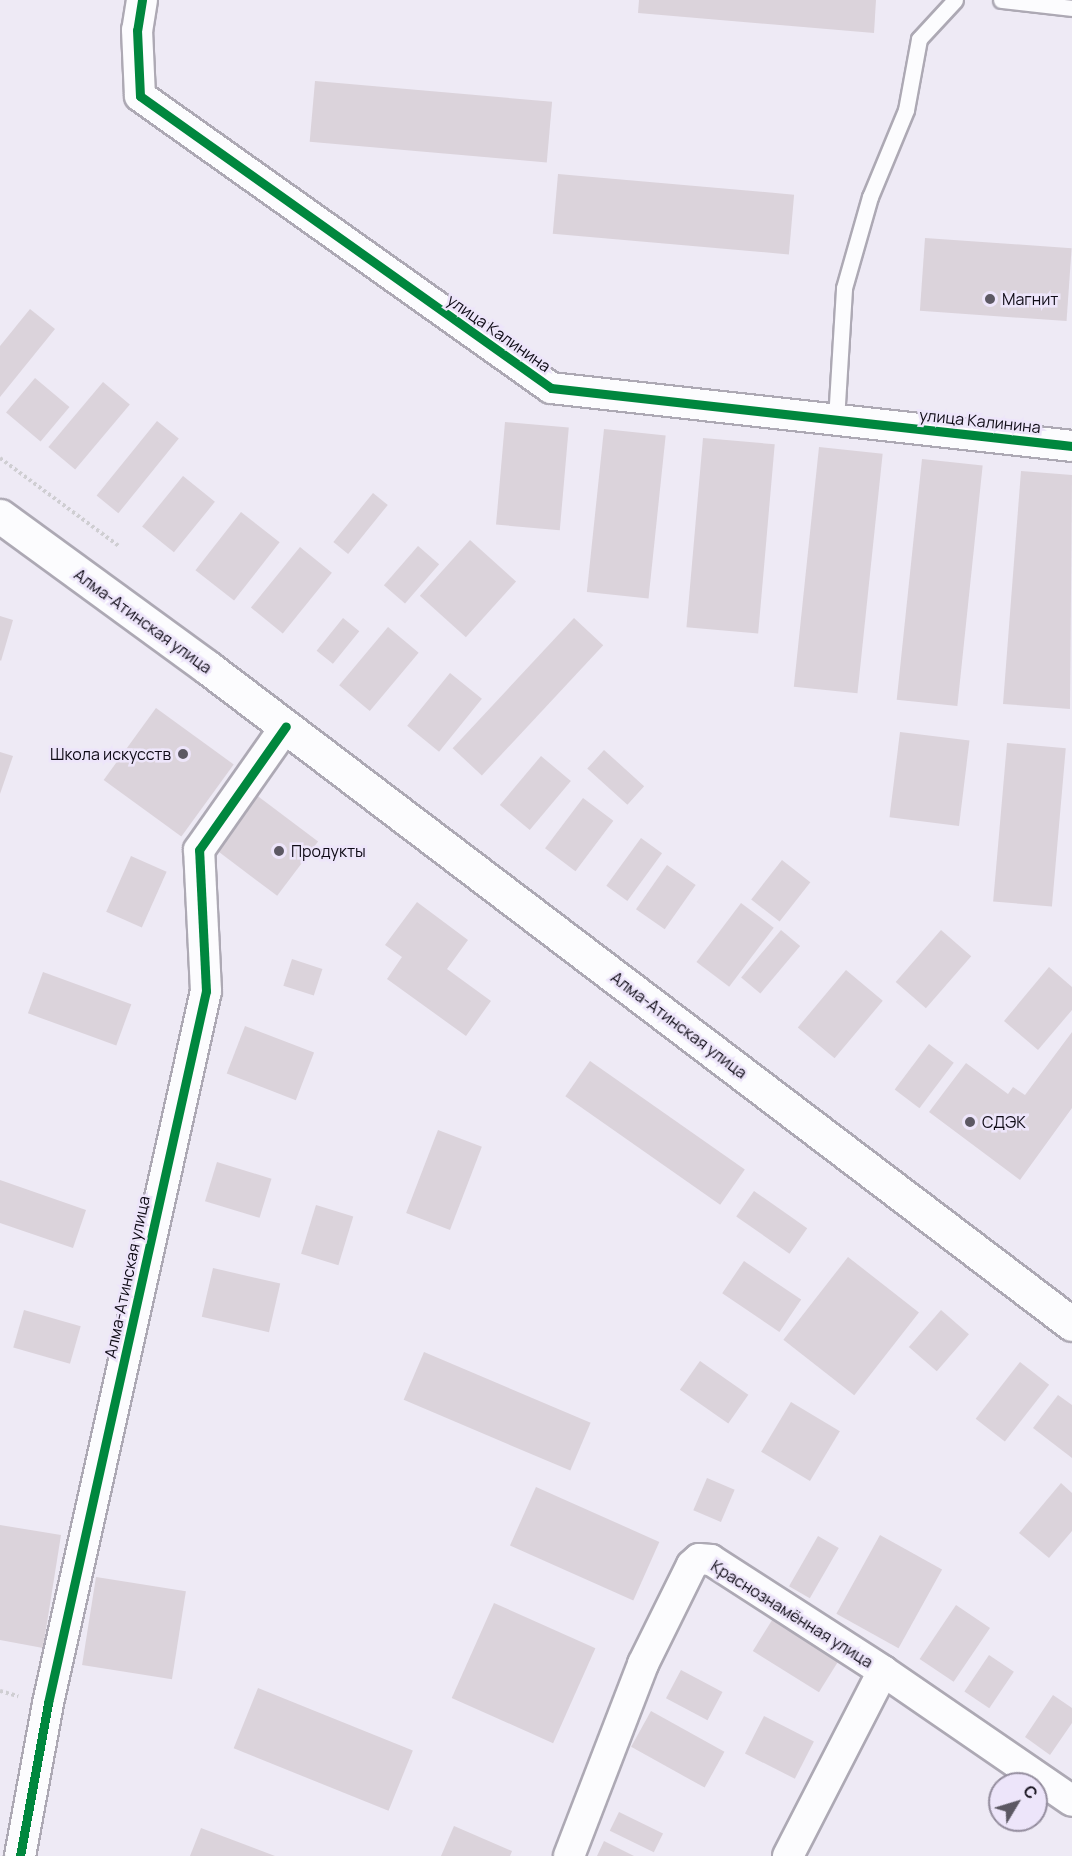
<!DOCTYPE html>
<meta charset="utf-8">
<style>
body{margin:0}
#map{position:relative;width:1072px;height:1856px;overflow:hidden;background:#eeeaf5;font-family:Manrope,sans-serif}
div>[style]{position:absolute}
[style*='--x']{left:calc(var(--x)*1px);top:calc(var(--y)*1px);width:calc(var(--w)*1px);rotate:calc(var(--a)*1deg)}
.building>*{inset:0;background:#dbd3db;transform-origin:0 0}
.path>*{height:4px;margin-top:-2px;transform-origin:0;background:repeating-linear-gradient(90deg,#cfced2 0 3px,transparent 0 6px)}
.roads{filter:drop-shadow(2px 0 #ada9b4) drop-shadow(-2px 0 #ada9b4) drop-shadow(0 2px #ada9b4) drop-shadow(0 -2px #ada9b4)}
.lane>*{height:15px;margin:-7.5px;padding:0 7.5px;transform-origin:7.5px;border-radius:7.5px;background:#fcfcfe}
.street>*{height:30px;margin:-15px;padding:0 15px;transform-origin:15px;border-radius:15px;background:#fcfcfe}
.secondary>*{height:33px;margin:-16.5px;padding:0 16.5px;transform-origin:16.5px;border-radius:16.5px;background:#fcfcfe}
.cycleway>*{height:9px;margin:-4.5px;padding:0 4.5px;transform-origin:4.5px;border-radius:4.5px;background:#00873e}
.dots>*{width:16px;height:16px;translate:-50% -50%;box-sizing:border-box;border:3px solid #ede5fa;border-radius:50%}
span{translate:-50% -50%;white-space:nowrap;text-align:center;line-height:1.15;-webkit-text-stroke:5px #ede5fa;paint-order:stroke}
.poi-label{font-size:16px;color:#0e0a15}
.left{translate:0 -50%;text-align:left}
.right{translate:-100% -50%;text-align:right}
.street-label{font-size:16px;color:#0e0a15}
.north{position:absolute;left:988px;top:1772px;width:60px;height:60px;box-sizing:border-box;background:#ede5fa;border:2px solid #948d9e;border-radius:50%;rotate:52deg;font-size:16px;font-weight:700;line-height:24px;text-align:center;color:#0e0a15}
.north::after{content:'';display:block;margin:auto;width:21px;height:27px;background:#5c5863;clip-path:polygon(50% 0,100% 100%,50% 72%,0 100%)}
</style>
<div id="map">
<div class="building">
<div style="clip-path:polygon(639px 0,876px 0,874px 33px,638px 13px)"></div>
<div style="left:315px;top:81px;width:238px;height:61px;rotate:5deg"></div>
<div style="left:558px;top:174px;width:237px;height:60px;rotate:5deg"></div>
<div style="left:925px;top:238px;width:147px;height:73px;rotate:4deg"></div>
<div style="clip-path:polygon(30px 309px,55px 329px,0 397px,0 346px)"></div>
<div style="left:35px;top:378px;width:45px;height:45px;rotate:40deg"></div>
<div style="left:103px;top:382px;width:35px;height:85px;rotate:40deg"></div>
<div style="left:157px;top:421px;width:28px;height:96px;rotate:39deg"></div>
<div style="left:505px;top:422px;width:64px;height:103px;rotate:5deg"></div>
<div style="left:604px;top:429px;width:62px;height:164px;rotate:6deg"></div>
<div style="left:703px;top:438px;width:72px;height:190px;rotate:5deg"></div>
<div style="left:819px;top:447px;width:64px;height:241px;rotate:6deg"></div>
<div style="left:922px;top:459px;width:61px;height:242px;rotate:6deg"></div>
<div style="clip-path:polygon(1021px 471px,1072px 475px,1070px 709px,1003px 704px)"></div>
<div style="left:183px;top:476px;width:41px;height:65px;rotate:39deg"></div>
<div style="left:373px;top:493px;width:19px;height:63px;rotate:39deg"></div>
<div style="left:241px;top:512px;width:49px;height:74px;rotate:38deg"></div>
<div style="left:470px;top:540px;width:62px;height:75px;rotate:42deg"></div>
<div style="left:418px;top:546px;width:28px;height:52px;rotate:41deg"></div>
<div style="left:300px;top:547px;width:41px;height:78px;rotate:39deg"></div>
<div style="clip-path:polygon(0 616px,13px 620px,1px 661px,0 660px)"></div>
<div style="left:343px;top:618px;width:21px;height:42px;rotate:39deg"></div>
<div style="left:574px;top:618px;width:40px;height:178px;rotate:43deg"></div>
<div style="left:388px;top:627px;width:40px;height:76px;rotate:40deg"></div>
<div style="left:450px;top:673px;width:41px;height:68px;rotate:39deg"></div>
<div style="left:156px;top:708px;width:96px;height:89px;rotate:36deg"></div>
<div style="left:900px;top:732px;width:70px;height:86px;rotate:7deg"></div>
<div style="left:1007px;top:743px;width:59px;height:159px;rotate:5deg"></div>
<div style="left:604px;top:750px;width:54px;height:25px;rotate:42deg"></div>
<div style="clip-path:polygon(0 752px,13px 756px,0 794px)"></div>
<div style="left:541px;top:756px;width:39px;height:64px;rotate:40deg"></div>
<div style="left:255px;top:794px;width:79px;height:68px;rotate:37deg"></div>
<div style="left:583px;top:798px;width:38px;height:63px;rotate:37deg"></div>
<div style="left:641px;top:838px;width:26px;height:59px;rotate:36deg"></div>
<div style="left:131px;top:856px;width:39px;height:61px;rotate:24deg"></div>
<div style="left:782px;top:860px;width:36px;height:50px;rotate:38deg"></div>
<div style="left:667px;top:865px;width:35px;height:54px;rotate:35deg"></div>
<div style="clip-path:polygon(417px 902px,468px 940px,447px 969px,491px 1001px,466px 1036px,387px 979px,402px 957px,385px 945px)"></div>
<div style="left:741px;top:903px;width:41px;height:74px;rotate:37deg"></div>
<div style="left:781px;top:930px;width:25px;height:62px;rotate:40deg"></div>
<div style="left:941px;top:930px;width:40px;height:69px;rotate:41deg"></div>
<div style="left:292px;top:959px;width:32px;height:28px;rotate:18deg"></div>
<div style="clip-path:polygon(1049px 967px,1072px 987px,1072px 1010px,1038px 1050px,1004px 1021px)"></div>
<div style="left:846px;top:970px;width:48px;height:75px;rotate:40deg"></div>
<div style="left:43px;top:972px;width:94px;height:44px;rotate:20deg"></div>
<div style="left:245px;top:1026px;width:74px;height:51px;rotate:21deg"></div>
<div style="clip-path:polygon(1072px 1032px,1072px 1108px,1020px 1180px,929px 1112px,966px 1063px,1008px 1094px,1013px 1087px,1025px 1095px)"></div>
<div style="left:929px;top:1044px;width:31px;height:57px;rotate:37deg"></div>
<div style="left:590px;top:1061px;width:189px;height:43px;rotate:35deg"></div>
<div style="left:438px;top:1130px;width:47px;height:89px;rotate:21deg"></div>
<div style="left:217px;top:1162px;width:57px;height:41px;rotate:17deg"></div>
<div style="clip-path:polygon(0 1180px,86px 1210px,73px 1248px,0 1223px)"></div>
<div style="left:754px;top:1191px;width:65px;height:31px;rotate:35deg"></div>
<div style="left:316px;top:1205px;width:39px;height:51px;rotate:17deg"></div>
<div style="left:848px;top:1257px;width:90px;height:105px;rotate:38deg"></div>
<div style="left:744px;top:1261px;width:69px;height:39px;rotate:34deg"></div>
<div style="left:213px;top:1268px;width:69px;height:50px;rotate:13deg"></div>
<div style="left:24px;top:1310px;width:59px;height:39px;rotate:16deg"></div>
<div style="left:941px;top:1310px;width:37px;height:49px;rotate:41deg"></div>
<div style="left:424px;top:1352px;width:181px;height:52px;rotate:23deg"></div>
<div style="left:700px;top:1361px;width:59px;height:35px;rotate:35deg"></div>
<div style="left:1020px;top:1362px;width:37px;height:72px;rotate:38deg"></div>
<div style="clip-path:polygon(1058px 1395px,1072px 1405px,1072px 1458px,1033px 1428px)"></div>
<div style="left:791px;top:1402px;width:57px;height:58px;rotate:31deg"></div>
<div style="left:707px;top:1478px;width:30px;height:35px;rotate:23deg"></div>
<div style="clip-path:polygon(1061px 1483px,1072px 1493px,1072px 1531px,1049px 1558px,1019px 1533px)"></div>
<div style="left:536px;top:1487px;width:135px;height:64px;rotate:24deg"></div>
<div style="clip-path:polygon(0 1525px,61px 1535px,43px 1648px,0 1640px)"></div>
<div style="left:880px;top:1535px;width:71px;height:90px;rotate:29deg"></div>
<div style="left:818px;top:1536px;width:24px;height:58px;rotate:30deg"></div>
<div style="left:96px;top:1577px;width:91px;height:89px;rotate:9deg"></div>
<div style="left:494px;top:1603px;width:111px;height:104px;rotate:24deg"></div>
<div style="left:956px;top:1605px;width:41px;height:65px;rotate:34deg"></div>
<div style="left:774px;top:1617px;width:78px;height:40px;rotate:32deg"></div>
<div style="left:989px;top:1655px;width:30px;height:44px;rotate:34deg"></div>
<div style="left:681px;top:1670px;width:47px;height:32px;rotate:28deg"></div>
<div style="left:258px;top:1688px;width:167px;height:65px;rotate:22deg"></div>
<div style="clip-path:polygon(1053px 1695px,1072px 1708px,1072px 1723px,1050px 1755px,1025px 1737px)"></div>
<div style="left:651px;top:1711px;width:84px;height:41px;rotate:29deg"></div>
<div style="left:764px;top:1716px;width:56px;height:42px;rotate:27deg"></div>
<div style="left:619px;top:1812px;width:49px;height:21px;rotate:26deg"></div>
<div style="clip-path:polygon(454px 1826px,512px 1851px,510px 1856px,441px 1856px)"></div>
<div style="clip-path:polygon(201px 1828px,275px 1856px,190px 1856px)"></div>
<div style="clip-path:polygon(604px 1841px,634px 1856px,597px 1856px)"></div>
</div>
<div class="path">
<div style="--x:0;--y:458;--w:148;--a:36.5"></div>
<div style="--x:0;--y:1691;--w:19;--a:16"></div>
</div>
<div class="roads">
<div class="lane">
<div style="--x:1001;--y:0;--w:71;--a:6.4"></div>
<div style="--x:836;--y:420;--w:132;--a:-86.5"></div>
<div style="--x:844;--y:288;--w:95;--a:-74.1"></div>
<div style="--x:870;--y:197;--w:94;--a:-67.5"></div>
<div style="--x:906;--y:110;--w:72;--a:-79.6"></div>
<div style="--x:919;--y:39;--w:53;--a:-47.3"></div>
</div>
<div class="street">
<div style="--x:142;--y:0;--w:30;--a:99"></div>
<div style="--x:137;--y:30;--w:66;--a:87.4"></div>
<div style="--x:140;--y:96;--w:504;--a:35.39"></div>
<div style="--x:551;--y:388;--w:524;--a:6.35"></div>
<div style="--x:20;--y:1856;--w:156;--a:-79.6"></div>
<div style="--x:48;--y:1703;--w:729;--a:-77.49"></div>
<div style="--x:206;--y:991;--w:141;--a:-92.8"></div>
<div style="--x:199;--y:850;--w:151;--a:-54.9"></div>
<div style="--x:569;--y:1856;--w:206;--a:-68.9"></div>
<div style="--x:643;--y:1664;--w:110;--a:-63.7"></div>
<div style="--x:692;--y:1565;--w:9;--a:-41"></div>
<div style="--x:699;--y:1559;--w:12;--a:5"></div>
<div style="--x:711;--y:1560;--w:205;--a:32.8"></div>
<div style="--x:883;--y:1671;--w:229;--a:34.5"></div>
<div style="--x:788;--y:1856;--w:208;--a:-62.8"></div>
</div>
<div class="secondary">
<div style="--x:0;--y:516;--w:256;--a:36.1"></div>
<div style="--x:207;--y:667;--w:1086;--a:37.22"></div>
</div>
</div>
<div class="cycleway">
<div style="--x:142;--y:0;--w:30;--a:99"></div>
<div style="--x:137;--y:30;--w:66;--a:87.4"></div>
<div style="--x:140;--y:96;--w:504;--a:35.39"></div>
<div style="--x:551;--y:388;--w:524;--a:6.35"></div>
<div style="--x:20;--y:1856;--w:156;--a:-79.6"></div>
<div style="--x:48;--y:1703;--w:729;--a:-77.49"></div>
<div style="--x:206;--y:991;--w:141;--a:-92.8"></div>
<div style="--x:199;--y:850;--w:151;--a:-54.9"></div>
</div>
<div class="dots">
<div style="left:990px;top:299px;background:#5c5863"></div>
<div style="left:183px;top:754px;background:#5c5863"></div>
<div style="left:279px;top:851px;background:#5c5863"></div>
<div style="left:970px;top:1122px;background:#5c5863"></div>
</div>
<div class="poi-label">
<span class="left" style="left:1002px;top:299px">Магнит</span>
<span class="right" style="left:171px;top:754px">Школа искусств</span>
<span class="left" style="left:291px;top:851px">Продукты</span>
<span class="left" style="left:982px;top:1122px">СДЭК</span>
</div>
<div class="street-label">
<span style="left:499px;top:333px;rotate:35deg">улица Калинина</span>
<span style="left:980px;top:421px;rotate:6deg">улица Калинина</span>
<span style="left:143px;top:621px;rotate:36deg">Алма-Атинская улица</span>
<span style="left:679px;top:1025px;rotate:37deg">Алма-Атинская улица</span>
<span style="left:127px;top:1277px;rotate:-78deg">Алма-Атинская улица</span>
<span style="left:792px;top:1614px;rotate:32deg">Краснознамённая улица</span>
</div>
<div class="north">С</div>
</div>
